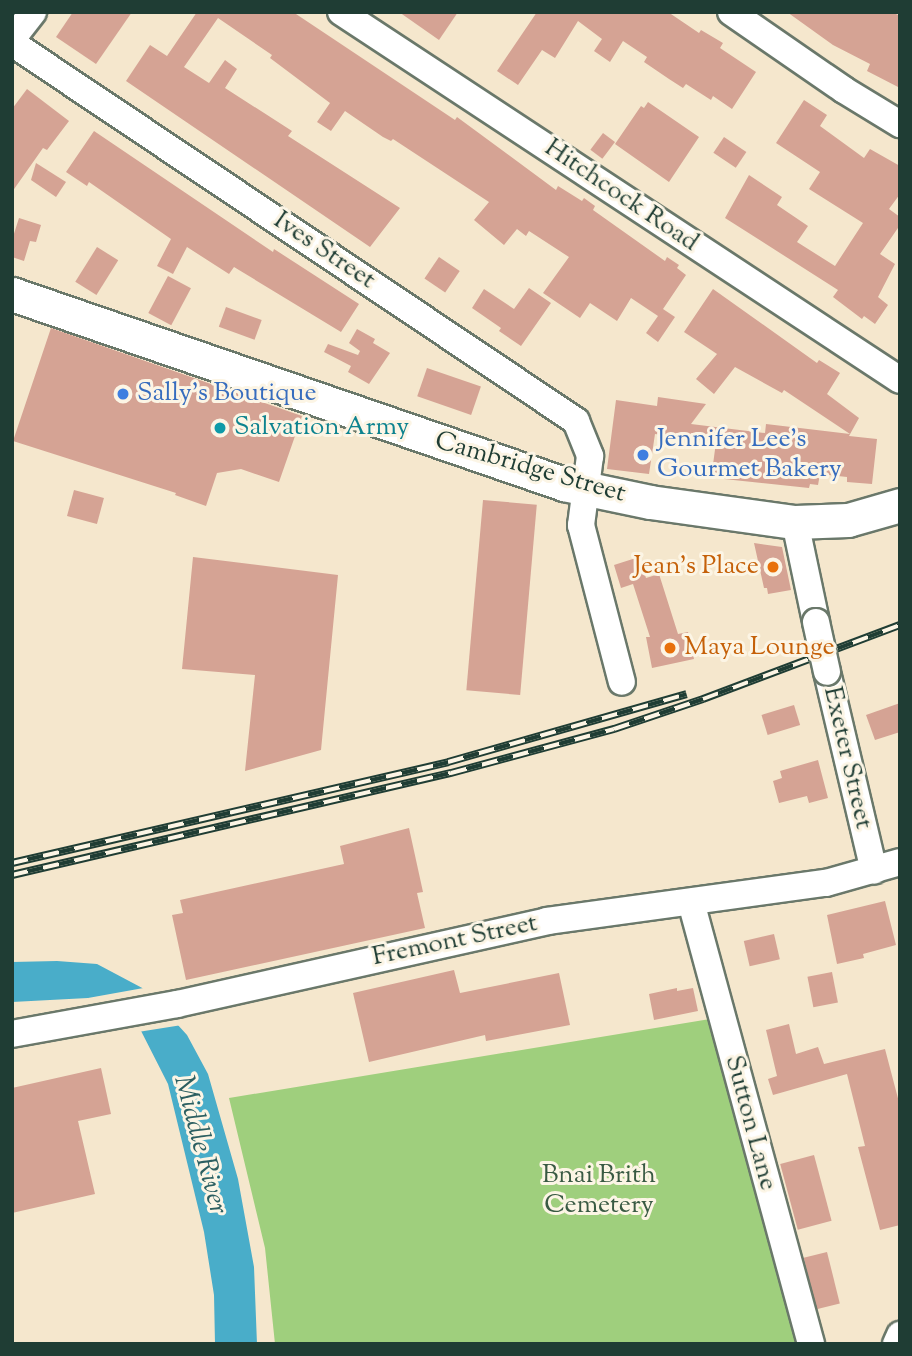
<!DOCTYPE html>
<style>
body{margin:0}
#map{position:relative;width:912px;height:1356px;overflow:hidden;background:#f5e7cd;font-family:"Sorts Mill Goudy",serif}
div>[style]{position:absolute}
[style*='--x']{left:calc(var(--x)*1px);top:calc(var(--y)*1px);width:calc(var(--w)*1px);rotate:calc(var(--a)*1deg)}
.green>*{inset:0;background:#9fcf7d}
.water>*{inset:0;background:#49adc9}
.pier>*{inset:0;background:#f5e7cd}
.building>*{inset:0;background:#d5a394;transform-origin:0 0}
.roads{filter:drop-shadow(2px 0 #6a786a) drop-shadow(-2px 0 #6a786a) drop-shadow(0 2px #6a786a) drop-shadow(0 -2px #6a786a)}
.minor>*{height:26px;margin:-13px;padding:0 13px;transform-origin:13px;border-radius:13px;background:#fff}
.major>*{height:33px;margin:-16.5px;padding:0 16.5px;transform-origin:16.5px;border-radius:16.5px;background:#fff}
.rail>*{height:8px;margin-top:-4px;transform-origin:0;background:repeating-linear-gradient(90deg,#fcf5e5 0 16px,#1f3d34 0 32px);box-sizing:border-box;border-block:2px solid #1f3d34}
.bridges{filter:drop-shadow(2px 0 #6a786a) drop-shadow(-2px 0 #6a786a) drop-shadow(0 2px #6a786a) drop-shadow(0 -2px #6a786a)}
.minor-bridge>*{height:26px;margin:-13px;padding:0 13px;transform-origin:13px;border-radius:13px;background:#fff}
.dots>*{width:19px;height:19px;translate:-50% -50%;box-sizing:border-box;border:4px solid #fcf5e5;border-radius:50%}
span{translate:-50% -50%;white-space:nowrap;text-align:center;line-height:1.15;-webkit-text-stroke:6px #fcf5e5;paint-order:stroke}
.street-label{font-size:26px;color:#1f3d34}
.shop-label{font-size:26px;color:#366cbe}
.left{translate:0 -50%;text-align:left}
.culture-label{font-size:26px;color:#0d838f}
.food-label{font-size:26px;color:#c56008}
.right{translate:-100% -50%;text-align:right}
.park-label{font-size:26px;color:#395a43}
.water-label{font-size:28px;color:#2c5f61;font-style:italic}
.frame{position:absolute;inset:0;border:14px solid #1f3d34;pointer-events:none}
</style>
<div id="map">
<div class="green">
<div style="clip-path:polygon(710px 1019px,797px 1344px,275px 1344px,265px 1248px,229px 1098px)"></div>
</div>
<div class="water">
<div style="clip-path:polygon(57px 961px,97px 964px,146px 990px,187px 1035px,208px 1074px,238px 1179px,254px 1267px,257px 1344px,215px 1344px,214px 1295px,204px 1232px,168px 1084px,137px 1023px,88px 998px,12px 1002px,12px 962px)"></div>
</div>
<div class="pier">
<div style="clip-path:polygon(149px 987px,182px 1025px,138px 1032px,121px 1016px,89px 1002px,88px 998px)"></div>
</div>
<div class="building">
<div style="clip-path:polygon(73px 12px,132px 12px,96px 64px,56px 37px)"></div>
<div style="clip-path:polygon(197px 12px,293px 12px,455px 120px,457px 117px,556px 190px,558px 186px,582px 201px,584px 198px,595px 206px,593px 210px,665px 261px,667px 257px,679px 265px,677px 268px,686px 275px,663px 309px,675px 317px,658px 342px,646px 333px,658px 316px,631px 298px,617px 321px,590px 303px,580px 318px,543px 293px,569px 257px,529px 231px,526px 236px,517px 229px,504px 245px,474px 220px,489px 202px,393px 139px,391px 141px,383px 137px,345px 111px,331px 131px,317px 122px,330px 103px,270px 58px,272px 55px,218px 18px,184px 67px,209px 83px,225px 60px,237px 69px,225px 88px,292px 131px,288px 136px,400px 208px,370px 247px,126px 81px,150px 45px,167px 56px)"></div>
<div style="clip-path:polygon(399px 12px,458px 12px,439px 40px)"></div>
<div style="clip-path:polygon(537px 12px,668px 12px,699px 33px,701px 30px,723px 43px,720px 48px,756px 72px,732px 109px,713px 96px,711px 100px,686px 84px,683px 88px,669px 79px,644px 62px,647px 57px,623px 41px,610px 62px,594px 51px,602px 39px,578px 21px,555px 58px,542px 50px,518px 85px,497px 71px)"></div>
<div style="clip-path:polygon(787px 12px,892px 12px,900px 16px,900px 88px,867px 71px,870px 64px,833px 45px)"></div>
<div style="clip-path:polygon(27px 89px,69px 121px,47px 150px,43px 148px,12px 192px,12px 109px)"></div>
<div style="clip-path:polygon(804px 100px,827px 115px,820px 126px,864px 158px,870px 149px,900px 166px,900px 194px,889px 209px,900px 217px,900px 225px,880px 254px,895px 264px,878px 297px,888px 305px,875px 324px,864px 316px,862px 319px,833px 297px,838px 290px,725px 218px,749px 175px,782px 197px,777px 205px,808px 226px,797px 242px,835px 266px,863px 223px,809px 189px,820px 172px,776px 143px)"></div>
<div style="clip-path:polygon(648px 102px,699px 137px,669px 182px,615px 144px,641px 106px,644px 108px)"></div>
<div style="clip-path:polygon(94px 131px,273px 252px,274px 249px,359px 304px,341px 332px,234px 267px,229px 274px,187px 247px,173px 274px,157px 266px,171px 239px,89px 182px,87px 186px,66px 172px)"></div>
<div style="left:603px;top:133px;width:15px;height:21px;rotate:37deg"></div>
<div style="left:724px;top:137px;width:27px;height:19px;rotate:34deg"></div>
<div style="clip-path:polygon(36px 163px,66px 182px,56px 197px,31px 180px)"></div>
<div style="clip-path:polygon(19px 218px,41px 225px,36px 242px,30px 241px,24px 261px,12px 257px,12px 240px)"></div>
<div style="left:97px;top:247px;width:25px;height:41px;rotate:32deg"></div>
<div style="left:439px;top:257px;width:25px;height:26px;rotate:34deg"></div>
<div style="left:168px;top:276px;width:26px;height:42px;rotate:28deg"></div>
<div style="clip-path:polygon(529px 288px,551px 303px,521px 346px,499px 331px,501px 328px,472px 308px,484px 289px,514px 309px)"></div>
<div style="clip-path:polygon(713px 289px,817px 363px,819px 360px,840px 373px,827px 394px,859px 418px,849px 436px,877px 439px,872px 484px,847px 482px,847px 477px,820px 474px,818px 485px,810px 484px,809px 488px,724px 479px,725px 474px,712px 472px,716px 442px,655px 434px,649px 474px,607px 469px,616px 400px,657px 406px,658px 397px,706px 404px,691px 424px,765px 433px,766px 424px,850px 434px,784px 390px,782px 393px,735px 367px,714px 394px,696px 379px,717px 354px,684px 332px)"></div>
<div style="left:226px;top:307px;width:38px;height:21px;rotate:20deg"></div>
<div style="clip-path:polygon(51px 328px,302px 416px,279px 482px,241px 469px,217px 473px,206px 506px,175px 495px,176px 493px,13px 441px)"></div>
<div style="clip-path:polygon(357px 329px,375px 339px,373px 343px,390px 353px,369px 384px,348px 372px,351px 366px,324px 352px,328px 344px,358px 355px,360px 351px,349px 343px)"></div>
<div style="left:427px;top:368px;width:57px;height:30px;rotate:19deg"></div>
<div style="left:74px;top:490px;width:31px;height:27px;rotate:15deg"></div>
<div style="left:483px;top:500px;width:54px;height:191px;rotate:5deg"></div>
<div style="clip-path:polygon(754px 543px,782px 547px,791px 590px,768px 594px,767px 588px,764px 588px)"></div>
<div style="clip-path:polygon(193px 557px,338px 575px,321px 750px,245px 771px,255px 675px,182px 669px)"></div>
<div style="clip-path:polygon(639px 557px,646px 578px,659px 574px,678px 634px,688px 632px,694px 659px,652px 668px,646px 637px,650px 637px,633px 584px,621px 588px,614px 565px)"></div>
<div style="clip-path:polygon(900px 703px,900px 732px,875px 740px,866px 715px)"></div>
<div style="left:794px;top:705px;width:21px;height:34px;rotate:73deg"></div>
<div style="clip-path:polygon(818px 760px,828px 798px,809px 803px,807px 796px,779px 803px,773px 781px,782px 778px,780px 771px)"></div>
<div style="clip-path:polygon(409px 828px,423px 892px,417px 893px,425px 928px,186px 980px,172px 915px,183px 913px,180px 900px,344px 864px,340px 846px)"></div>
<div style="clip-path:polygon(885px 901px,896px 945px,863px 954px,864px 958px,837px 964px,827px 915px)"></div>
<div style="left:774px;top:934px;width:26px;height:31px;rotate:77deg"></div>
<div style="clip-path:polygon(454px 970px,460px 993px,559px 973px,570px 1025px,486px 1041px,485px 1035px,369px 1062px,353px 993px)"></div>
<div style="left:832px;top:972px;width:31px;height:25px;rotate:79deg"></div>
<div style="clip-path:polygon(677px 988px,677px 991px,693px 988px,698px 1011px,654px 1020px,649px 994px)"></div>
<div style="clip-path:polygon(789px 1024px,796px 1054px,818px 1047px,824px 1064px,885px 1049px,900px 1106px,900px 1225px,880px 1230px,858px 1147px,865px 1146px,847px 1074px,773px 1095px,768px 1079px,777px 1076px,766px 1030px)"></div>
<div style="clip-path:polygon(101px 1068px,111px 1114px,78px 1121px,95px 1194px,12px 1213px,12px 1088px)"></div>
<div style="left:814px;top:1155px;width:68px;height:35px;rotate:75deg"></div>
<div style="left:827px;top:1252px;width:53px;height:24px;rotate:76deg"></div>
</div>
<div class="roads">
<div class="minor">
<div style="--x:341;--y:12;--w:669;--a:33.36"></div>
<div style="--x:731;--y:12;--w:137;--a:34.6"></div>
<div style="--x:844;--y:90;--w:66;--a:31.3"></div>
<div style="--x:12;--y:39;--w:34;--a:-52"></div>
<div style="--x:12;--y:43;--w:679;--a:33.83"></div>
<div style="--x:576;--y:421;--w:38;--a:68"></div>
<div style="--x:590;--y:456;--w:70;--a:97.4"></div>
<div style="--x:581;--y:525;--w:162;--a:75.4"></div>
<div style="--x:795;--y:522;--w:102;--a:78.1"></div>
<div style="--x:827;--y:672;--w:204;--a:76.7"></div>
<div style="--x:691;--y:902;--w:458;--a:74.8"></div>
<div style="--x:12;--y:1034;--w:168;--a:-10.3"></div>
<div style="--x:177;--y:1004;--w:379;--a:-12.6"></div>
<div style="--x:547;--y:921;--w:282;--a:-7.8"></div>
<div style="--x:826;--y:883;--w:77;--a:-15.8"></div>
<div style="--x:896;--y:1344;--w:10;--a:-66"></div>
</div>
<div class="major">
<div style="--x:12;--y:294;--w:584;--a:18.99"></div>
<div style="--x:564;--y:484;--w:88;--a:11.8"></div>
<div style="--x:650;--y:502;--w:146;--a:7.9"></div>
<div style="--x:795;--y:522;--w:53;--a:-2.2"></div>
<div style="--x:848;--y:520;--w:54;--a:-16.1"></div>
</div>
</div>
<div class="rail">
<div style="--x:12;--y:863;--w:448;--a:-13"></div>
<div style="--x:448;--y:762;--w:248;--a:-15.9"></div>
<div style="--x:12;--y:875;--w:451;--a:-13.1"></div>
<div style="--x:451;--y:773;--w:169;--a:-15.1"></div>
<div style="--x:614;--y:729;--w:94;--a:-18.6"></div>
<div style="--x:703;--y:699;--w:210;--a:-20.6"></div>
</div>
<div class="bridges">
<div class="minor-bridge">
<div style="--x:816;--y:622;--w:51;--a:77.6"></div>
</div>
</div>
<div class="dots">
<div style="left:123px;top:394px;background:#3f7fe0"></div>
<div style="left:220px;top:428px;background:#0f9aa8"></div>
<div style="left:643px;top:455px;background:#3f7fe0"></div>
<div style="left:773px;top:567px;background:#e8710a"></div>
<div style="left:670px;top:648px;background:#e8710a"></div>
</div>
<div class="street-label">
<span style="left:621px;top:196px;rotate:34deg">Hitchcock Road</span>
<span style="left:324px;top:251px;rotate:34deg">Ives Street</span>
<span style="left:530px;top:468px;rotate:16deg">Cambridge Street</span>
<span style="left:847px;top:758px;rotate:77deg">Exeter Street</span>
<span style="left:455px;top:941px;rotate:-12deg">Fremont Street</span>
<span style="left:750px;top:1123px;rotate:75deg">Sutton Lane</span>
</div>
<div class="shop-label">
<span class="left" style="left:137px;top:394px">Sally's Boutique</span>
<span class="left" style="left:657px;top:455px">Jennifer Lee's<br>Gourmet Bakery</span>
</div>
<div class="culture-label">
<span class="left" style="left:234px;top:428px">Salvation Army</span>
</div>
<div class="food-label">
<span class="right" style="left:759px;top:567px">Jean's Place</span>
<span class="left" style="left:684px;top:648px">Maya Lounge</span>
</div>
<div class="park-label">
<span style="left:599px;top:1191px">Bnai Brith<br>Cemetery</span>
</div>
<div class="water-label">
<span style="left:200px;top:1145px;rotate:75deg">Middle River</span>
</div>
<div class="frame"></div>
</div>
